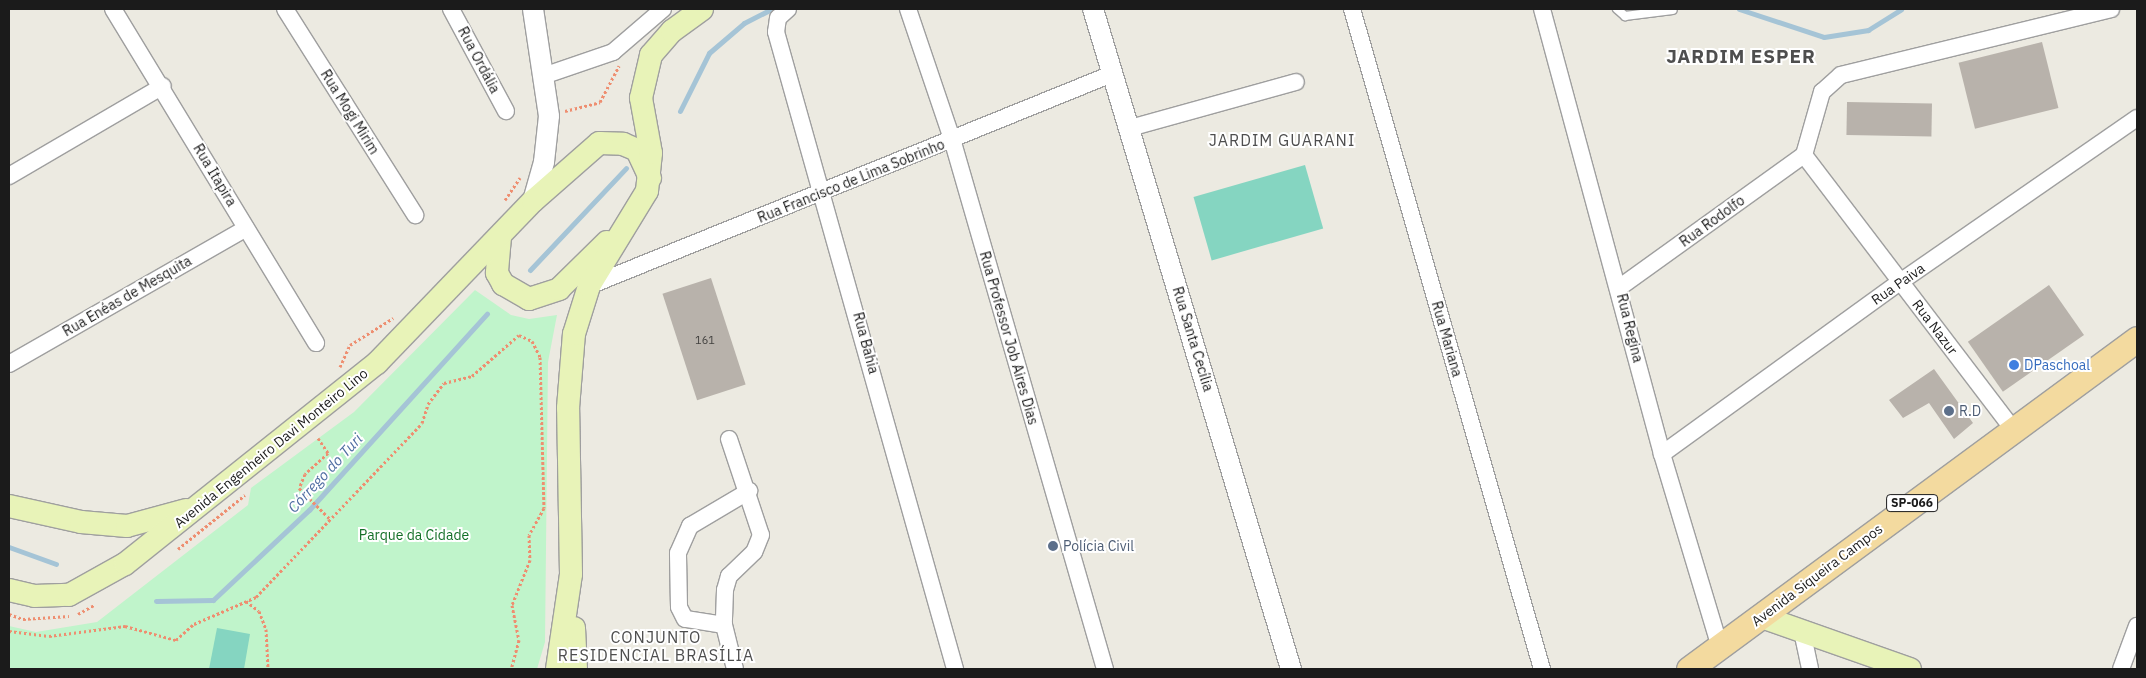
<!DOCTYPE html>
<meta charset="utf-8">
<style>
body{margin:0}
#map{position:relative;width:2146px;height:678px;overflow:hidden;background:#eceae1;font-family:"IBM Plex Sans",sans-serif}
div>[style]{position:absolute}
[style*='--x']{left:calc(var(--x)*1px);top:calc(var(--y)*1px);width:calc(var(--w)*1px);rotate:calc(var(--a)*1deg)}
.park>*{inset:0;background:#c0f4cb}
.pitch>*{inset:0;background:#85d5c1;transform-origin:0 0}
.stream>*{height:5px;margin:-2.5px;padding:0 2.5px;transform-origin:2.5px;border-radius:2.5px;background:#a5c4d6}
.building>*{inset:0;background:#b8b2ab;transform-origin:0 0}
.path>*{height:3px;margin-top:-1.5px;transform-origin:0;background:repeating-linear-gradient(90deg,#ee8e70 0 2.5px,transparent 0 5px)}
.roads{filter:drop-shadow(1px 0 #9f9f9f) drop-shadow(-1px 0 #9f9f9f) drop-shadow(0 1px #9f9f9f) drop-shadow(0 -1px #9f9f9f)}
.service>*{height:8px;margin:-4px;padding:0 4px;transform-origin:4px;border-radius:4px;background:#fff}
.minor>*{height:16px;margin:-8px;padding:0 8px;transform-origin:8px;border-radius:8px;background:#fff}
.tertiary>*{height:20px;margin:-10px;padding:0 10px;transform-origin:10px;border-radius:10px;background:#fff}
.secondary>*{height:22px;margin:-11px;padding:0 11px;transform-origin:11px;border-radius:11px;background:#e8f3b8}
.primary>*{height:25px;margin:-12.5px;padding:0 12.5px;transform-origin:12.5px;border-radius:12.5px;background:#f3da9f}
.dots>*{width:14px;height:14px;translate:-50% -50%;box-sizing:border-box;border:2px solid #fff;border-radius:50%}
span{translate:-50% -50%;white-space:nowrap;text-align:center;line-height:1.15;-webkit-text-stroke:4px #fff;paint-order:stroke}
.number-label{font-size:11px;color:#42413f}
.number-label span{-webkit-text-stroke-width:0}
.shield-label span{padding:1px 4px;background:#fff;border:1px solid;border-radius:4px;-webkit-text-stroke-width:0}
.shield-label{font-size:12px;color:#1b1b1b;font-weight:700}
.street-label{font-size:14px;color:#1b1b1b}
.shop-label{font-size:14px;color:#366cbe}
.left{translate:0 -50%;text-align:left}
.service-label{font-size:14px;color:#4e5e75}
.park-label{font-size:14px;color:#136f27}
.water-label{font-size:15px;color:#506ea2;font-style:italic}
.quarter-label{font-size:16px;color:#4e4e4e;letter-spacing:1px}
.district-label{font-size:19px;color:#4e4e4e;font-weight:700;letter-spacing:1px}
.frame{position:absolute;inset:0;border:10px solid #1b1b1b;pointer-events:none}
</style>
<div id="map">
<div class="park">
<div style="clip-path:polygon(475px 290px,511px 315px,529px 319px,557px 315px,548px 362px,545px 642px,537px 669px,9px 669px,9px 626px,36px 632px,97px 622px,248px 505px,251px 488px,354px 412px)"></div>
</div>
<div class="pitch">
<div style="left:1305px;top:165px;width:66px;height:116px;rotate:74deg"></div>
<div style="clip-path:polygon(217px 628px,250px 634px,244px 669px,209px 669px)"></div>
</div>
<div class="stream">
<div style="--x:1739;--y:9;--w:89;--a:18.2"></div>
<div style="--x:1824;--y:37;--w:45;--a:-9"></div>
<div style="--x:1868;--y:30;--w:39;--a:-32"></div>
<div style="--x:680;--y:111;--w:65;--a:-63.4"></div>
<div style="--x:709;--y:53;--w:46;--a:-40.6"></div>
<div style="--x:744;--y:23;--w:31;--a:-27"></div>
<div style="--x:530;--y:270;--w:140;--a:-46.7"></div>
<div style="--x:9;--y:547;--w:50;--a:19.9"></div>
<div style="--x:156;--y:601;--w:57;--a:-1"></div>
<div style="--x:213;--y:600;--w:132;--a:-43.2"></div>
<div style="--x:309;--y:510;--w:265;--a:-47.8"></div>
</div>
<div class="building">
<div style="left:2042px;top:42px;width:68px;height:86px;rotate:76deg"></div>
<div style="left:1847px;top:102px;width:85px;height:33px;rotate:1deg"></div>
<div style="left:711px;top:278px;width:112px;height:51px;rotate:72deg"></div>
<div style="left:2049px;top:285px;width:61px;height:99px;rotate:55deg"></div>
<div style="clip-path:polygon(1934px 369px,1973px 423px,1954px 439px,1929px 403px,1903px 418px,1889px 400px)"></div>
</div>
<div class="path">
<div style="--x:565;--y:111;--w:36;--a:-14"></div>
<div style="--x:600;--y:102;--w:41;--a:-62.2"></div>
<div style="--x:505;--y:200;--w:27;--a:-56"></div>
<div style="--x:340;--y:367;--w:24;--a:-66"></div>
<div style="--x:350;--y:345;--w:51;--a:-32.1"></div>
<div style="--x:318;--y:438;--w:18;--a:56"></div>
<div style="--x:328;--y:453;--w:31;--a:138"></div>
<div style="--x:305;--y:474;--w:15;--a:113"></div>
<div style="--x:299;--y:488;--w:45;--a:45"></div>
<div style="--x:178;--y:549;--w:86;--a:-38.9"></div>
<div style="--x:246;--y:601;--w:16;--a:38"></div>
<div style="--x:259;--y:611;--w:19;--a:69"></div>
<div style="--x:266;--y:629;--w:40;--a:87.1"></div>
<div style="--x:9;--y:614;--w:15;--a:20"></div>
<div style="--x:23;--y:619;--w:46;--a:-3.7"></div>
<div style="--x:78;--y:614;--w:18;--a:-29"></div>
<div style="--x:9;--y:631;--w:40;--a:7.1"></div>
<div style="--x:49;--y:636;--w:77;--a:-7.5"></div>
<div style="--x:125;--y:626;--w:53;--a:15.4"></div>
<div style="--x:176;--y:640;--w:24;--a:-42"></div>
<div style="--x:194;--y:624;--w:68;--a:-23.5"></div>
<div style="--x:256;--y:597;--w:240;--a:-46.3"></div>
<div style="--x:422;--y:423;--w:20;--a:-72"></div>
<div style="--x:428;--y:404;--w:26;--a:-53"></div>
<div style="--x:444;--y:383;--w:29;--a:-14"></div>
<div style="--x:472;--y:376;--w:62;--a:-41.1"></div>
<div style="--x:519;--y:335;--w:14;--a:25"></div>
<div style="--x:532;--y:341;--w:18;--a:63"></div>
<div style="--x:540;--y:357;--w:151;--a:88.5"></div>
<div style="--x:544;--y:508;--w:31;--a:119"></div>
<div style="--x:529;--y:535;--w:25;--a:88"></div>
<div style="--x:530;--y:560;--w:48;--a:111.8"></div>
<div style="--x:512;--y:605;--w:36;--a:79"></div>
<div style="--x:519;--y:640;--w:30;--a:105"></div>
</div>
<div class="roads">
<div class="service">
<div style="--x:1617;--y:9;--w:11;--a:41"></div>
<div style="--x:1625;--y:16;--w:48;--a:-7.1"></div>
</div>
<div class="minor">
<div style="--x:113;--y:9;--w:391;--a:58.7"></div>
<div style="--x:285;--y:9;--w:244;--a:57.7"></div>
<div style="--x:451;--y:9;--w:116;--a:61.7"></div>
<div style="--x:788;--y:9;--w:13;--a:138"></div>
<div style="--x:778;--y:18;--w:14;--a:98"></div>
<div style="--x:776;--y:32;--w:662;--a:74.3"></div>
<div style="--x:908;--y:9;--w:137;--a:71.3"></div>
<div style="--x:952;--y:139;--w:552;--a:73.9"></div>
<div style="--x:1352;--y:9;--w:687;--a:73.94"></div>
<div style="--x:1542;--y:9;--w:461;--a:74.9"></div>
<div style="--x:1662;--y:454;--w:202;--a:73.3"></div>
<div style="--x:546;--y:75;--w:71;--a:-18.9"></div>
<div style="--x:613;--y:52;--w:66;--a:-40.7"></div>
<div style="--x:1130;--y:128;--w:172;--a:-15.5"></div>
<div style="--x:1804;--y:155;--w:66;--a:-74.1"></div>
<div style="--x:1822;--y:92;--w:25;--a:-42"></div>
<div style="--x:1841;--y:75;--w:278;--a:-13.7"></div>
<div style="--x:1804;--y:155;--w:343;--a:52.7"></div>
<div style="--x:9;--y:176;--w:178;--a:-30.3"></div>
<div style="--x:589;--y:286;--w:564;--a:-22.07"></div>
<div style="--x:1620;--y:287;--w:226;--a:-35.7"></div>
<div style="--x:9;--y:364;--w:273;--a:-29.8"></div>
<div style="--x:729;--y:439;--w:101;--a:71.6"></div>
<div style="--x:761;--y:535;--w:18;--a:112"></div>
<div style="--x:754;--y:552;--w:35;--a:136"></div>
<div style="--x:729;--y:576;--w:15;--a:106"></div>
<div style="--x:725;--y:590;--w:35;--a:92"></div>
<div style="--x:724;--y:625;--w:45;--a:76"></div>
<div style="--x:1662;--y:454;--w:294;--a:-35.9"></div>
<div style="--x:1900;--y:282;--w:288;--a:-34.7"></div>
<div style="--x:724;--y:625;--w:39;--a:-171"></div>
<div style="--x:685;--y:619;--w:13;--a:-117"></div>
<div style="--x:679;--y:607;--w:54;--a:-91.1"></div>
<div style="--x:678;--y:553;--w:30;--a:-66"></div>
<div style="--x:690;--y:526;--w:69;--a:-30.7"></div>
<div style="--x:1802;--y:631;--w:39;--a:78"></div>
<div style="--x:2121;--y:669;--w:46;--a:-69.6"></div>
</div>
<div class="tertiary">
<div style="--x:1093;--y:9;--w:689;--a:73.3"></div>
<div style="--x:533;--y:201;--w:41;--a:-74.2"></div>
<div style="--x:544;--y:162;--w:46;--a:-83.8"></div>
<div style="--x:549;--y:116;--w:108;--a:-98.5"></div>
</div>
<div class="secondary">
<div style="--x:500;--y:237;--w:36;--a:95"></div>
<div style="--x:497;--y:273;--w:13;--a:61"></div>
<div style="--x:503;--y:284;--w:30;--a:30"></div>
<div style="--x:529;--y:299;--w:32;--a:-18"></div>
<div style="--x:559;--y:289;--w:67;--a:-44.4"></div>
<div style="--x:9;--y:506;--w:74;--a:12.5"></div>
<div style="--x:81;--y:522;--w:46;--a:5"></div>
<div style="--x:127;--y:526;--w:61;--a:-15.2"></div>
<div style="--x:9;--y:590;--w:26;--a:13"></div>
<div style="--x:34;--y:596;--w:35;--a:-2"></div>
<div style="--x:69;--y:595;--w:64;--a:-29"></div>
<div style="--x:125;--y:564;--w:322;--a:-38.6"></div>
<div style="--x:377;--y:363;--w:225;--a:-46.1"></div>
<div style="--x:533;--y:201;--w:88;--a:-41.3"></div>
<div style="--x:599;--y:143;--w:24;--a:2"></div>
<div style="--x:623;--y:144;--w:15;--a:23"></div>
<div style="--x:637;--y:150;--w:31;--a:65"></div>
<div style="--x:1762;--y:617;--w:157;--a:19.4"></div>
<div style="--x:574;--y:628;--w:41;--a:87.2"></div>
<div style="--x:557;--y:669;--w:96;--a:-81.6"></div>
<div style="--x:571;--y:574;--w:166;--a:-91"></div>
<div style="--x:568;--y:408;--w:74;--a:-85.4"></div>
<div style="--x:574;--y:334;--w:50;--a:-72.6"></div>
<div style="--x:589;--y:286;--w:111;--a:-58.6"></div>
<div style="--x:647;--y:191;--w:38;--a:-84"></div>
<div style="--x:651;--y:153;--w:56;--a:-100.3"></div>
<div style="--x:641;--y:98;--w:44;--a:-76.9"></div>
<div style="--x:651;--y:55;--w:32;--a:-49"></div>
<div style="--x:672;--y:31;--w:37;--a:-36"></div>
</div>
<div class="primary">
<div style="--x:1689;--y:669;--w:556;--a:-36.38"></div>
</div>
</div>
<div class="dots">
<div style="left:2014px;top:365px;background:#3f7fe0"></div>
<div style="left:1949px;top:411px;background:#5c6f8a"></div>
<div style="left:1053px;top:546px;background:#5c6f8a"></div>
</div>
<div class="number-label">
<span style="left:705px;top:340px">161</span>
</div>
<div class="shield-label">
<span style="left:1912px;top:503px">SP-066</span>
</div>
<div class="street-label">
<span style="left:479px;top:60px;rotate:62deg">Rua Ordália</span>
<span style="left:350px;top:112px;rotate:58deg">Rua Mogi Mirim</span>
<span style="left:215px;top:175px;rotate:59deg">Rua Itapira</span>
<span style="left:851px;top:181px;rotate:-22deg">Rua Francisco de Lima Sobrinho</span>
<span style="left:1712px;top:221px;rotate:-36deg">Rua Rodolfo</span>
<span style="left:1898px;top:284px;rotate:-35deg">Rua Paiva</span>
<span style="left:127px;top:296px;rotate:-30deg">Rua Enéas de Mesquita</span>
<span style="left:1935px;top:327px;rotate:53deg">Rua Nazur</span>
<span style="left:1630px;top:328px;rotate:76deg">Rua Regina</span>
<span style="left:1009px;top:338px;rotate:74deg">Rua Professor Job Aires Dias</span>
<span style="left:1193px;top:339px;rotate:73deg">Rua Santa Cecília</span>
<span style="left:1447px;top:339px;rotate:74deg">Rua Mariana</span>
<span style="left:866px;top:343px;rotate:75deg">Rua Bahia</span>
<span style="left:271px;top:448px;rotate:-39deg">Avenida Engenheiro Davi Monteiro Lino</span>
<span style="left:1817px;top:575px;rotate:-37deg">Avenida Siqueira Campos</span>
</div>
<div class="shop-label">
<span class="left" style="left:2024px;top:365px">DPaschoal</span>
</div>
<div class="service-label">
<span class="left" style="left:1959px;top:411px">R.D</span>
<span class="left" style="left:1063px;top:546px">Polícia Civil</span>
</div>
<div class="park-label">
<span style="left:414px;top:535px">Parque da Cidade</span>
</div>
<div class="water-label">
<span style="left:325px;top:473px;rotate:-47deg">Córrego do Turi</span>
</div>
<div class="quarter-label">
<span style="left:1282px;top:140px">JARDIM GUARANI</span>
<span style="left:656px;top:646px">CONJUNTO<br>RESIDENCIAL BRASÍLIA</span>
</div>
<div class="district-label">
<span style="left:1741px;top:57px">JARDIM ESPER</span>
</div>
<div class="frame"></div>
</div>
